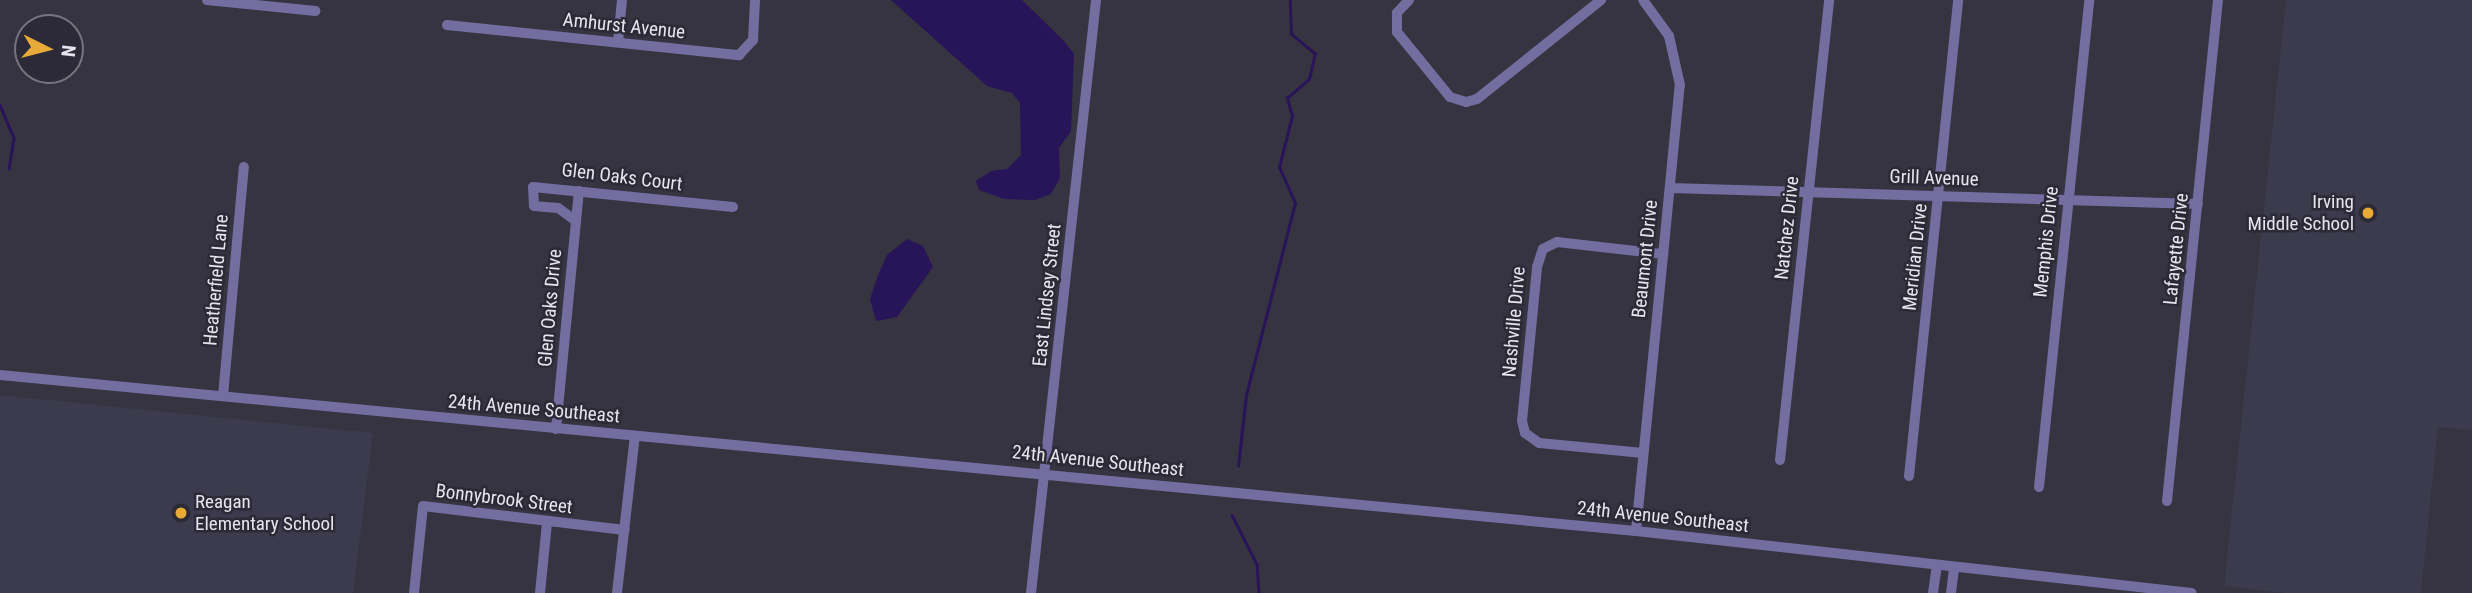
<!DOCTYPE html>
<style>
body{margin:0}
#map{position:relative;width:2472px;height:593px;overflow:hidden;background:#353440;font-family:"Roboto Condensed",sans-serif}
div>[style]{position:absolute}
[style*='--x']{left:calc(var(--x)*1px);top:calc(var(--y)*1px);width:calc(var(--w)*1px);rotate:calc(var(--a)*1deg)}
.built>*{inset:0;background:#3c3a4d}
.water>*{inset:0;background:#281458}
.stream>*{height:2.5px;margin:-1.25px;padding:0 1.25px;transform-origin:1.25px;border-radius:1.25px;background:#281458}
.minor>*{height:10px;margin:-5px;padding:0 5px;transform-origin:5px;border-radius:5px;background:#736da0}
.dots>*{width:19px;height:19px;translate:-50% -50%;box-sizing:border-box;border:4px solid #2b2a36;border-radius:50%}
span{translate:-50% -50%;white-space:nowrap;text-align:center;line-height:1.15;-webkit-text-stroke:5px #2b2a36;paint-order:stroke}
.street-label{font-size:19px;color:#e6e5ed}
.poi-label{font-size:19px;color:#e6e5ed}
.right{translate:-100% -50%;text-align:right}
.left{translate:0 -50%;text-align:left}
.north{position:absolute;left:14px;top:14px;width:70px;height:70px;box-sizing:border-box;background:#2b2a36;border:2px solid #76757f;border-radius:50%;rotate:96deg;font-size:19px;font-weight:700;line-height:28px;text-align:center;color:#e6e5ed}
.north::after{content:'';display:block;margin:auto;width:24px;height:32px;background:#e8ab37;clip-path:polygon(50% 0,100% 100%,50% 72%,0 100%)}
</style>
<div id="map">
<div class="built">
<div style="clip-path:polygon(2286px 0,2472px 0,2472px 430px,2438px 427px,2421px 593px,2286px 593px,2224px 586px)"></div>
<div style="clip-path:polygon(0 395px,373px 433px,353px 593px,0 593px)"></div>
</div>
<div class="water">
<div style="clip-path:polygon(891px 0,1022px 0,1064px 41px,1074px 54px,1071px 131px,1059px 148px,1060px 178px,1051px 194px,1035px 200px,1004px 199px,979px 190px,976px 181px,991px 171px,1007px 169px,1021px 155px,1020px 103px,1012px 93px,987px 86px)"></div>
<div style="clip-path:polygon(907px 239px,923px 246px,933px 267px,897px 317px,876px 321px,870px 299px,878px 275px,887px 255px)"></div>
</div>
<div class="stream">
<div style="--x:0;--y:105;--w:36;--a:67"></div>
<div style="--x:14;--y:138;--w:31;--a:99"></div>
<div style="--x:1238;--y:466;--w:71;--a:-83.6"></div>
<div style="--x:1246;--y:395;--w:198;--a:-75.7"></div>
<div style="--x:1295;--y:203;--w:39;--a:-114"></div>
<div style="--x:1279;--y:167;--w:53;--a:-75.7"></div>
<div style="--x:1292;--y:116;--w:19;--a:-106"></div>
<div style="--x:1287;--y:98;--w:29;--a:-41"></div>
<div style="--x:1309;--y:79;--w:26;--a:-77"></div>
<div style="--x:1315;--y:54;--w:31;--a:-140"></div>
<div style="--x:1291;--y:34;--w:34;--a:-92"></div>
<div style="--x:1232;--y:515;--w:55;--a:63"></div>
<div style="--x:1257;--y:564;--w:29;--a:86"></div>
</div>
<div class="minor">
<div style="--x:207;--y:0;--w:109;--a:5.8"></div>
<div style="--x:1409;--y:0;--w:18;--a:133"></div>
<div style="--x:1397;--y:13;--w:19;--a:90"></div>
<div style="--x:1397;--y:32;--w:84;--a:50.8"></div>
<div style="--x:1450;--y:97;--w:17;--a:17"></div>
<div style="--x:1466;--y:102;--w:11;--a:-15"></div>
<div style="--x:1477;--y:99;--w:159;--a:-38.6"></div>
<div style="--x:447;--y:25;--w:294;--a:5.9"></div>
<div style="--x:739;--y:55;--w:21;--a:-47"></div>
<div style="--x:753;--y:40;--w:40;--a:-87.1"></div>
<div style="--x:618;--y:42;--w:42;--a:-84.6"></div>
<div style="--x:1670;--y:188;--w:528;--a:1.74"></div>
<div style="--x:576;--y:221;--w:22;--a:-144"></div>
<div style="--x:558;--y:208;--w:24;--a:-175"></div>
<div style="--x:534;--y:206;--w:19;--a:-93"></div>
<div style="--x:533;--y:187;--w:201;--a:5.7"></div>
<div style="--x:0;--y:375;--w:1643;--a:5.45"></div>
<div style="--x:1636;--y:531;--w:559;--a:6.36"></div>
<div style="--x:223;--y:396;--w:230;--a:-84.8"></div>
<div style="--x:556;--y:429;--w:239;--a:-84.5"></div>
<div style="--x:1643;--y:453;--w:104;--a:-174.5"></div>
<div style="--x:1539;--y:443;--w:17;--a:-144"></div>
<div style="--x:1525;--y:433;--w:12;--a:-104"></div>
<div style="--x:1522;--y:421;--w:155;--a:-84.4"></div>
<div style="--x:1537;--y:267;--w:19;--a:-72"></div>
<div style="--x:1543;--y:249;--w:16;--a:-27"></div>
<div style="--x:1557;--y:242;--w:107;--a:6.5"></div>
<div style="--x:1780;--y:460;--w:463;--a:-83.9"></div>
<div style="--x:1909;--y:476;--w:479;--a:-84.1"></div>
<div style="--x:2039;--y:487;--w:490;--a:-84.1"></div>
<div style="--x:2167;--y:501;--w:504;--a:-84.19"></div>
<div style="--x:1636;--y:531;--w:448;--a:-84.4"></div>
<div style="--x:1680;--y:85;--w:50;--a:-102.7"></div>
<div style="--x:1669;--y:36;--w:44;--a:-125.8"></div>
<div style="--x:414;--y:593;--w:87;--a:-84.1"></div>
<div style="--x:423;--y:506;--w:203;--a:6.8"></div>
<div style="--x:540;--y:593;--w:70;--a:-84.3"></div>
<div style="--x:617;--y:593;--w:158;--a:-83.5"></div>
<div style="--x:1031;--y:593;--w:597;--a:-83.74"></div>
<div style="--x:1933;--y:593;--w:28;--a:-82"></div>
<div style="--x:1951;--y:593;--w:26;--a:-83"></div>
</div>
<div class="dots">
<div style="left:2368px;top:213px;background:#e8ab37"></div>
<div style="left:181px;top:513px;background:#e8ab37"></div>
</div>
<div class="street-label">
<span style="left:624px;top:26px;rotate:6deg">Amhurst Avenue</span>
<span style="left:622px;top:177px;rotate:7deg">Glen Oaks Court</span>
<span style="left:1934px;top:178px;rotate:2deg">Grill Avenue</span>
<span style="left:1787px;top:228px;rotate:-84deg">Natchez Drive</span>
<span style="left:2046px;top:242px;rotate:-84deg">Memphis Drive</span>
<span style="left:2176px;top:249px;rotate:-84deg">Lafayette Drive</span>
<span style="left:1915px;top:257px;rotate:-84deg">Meridian Drive</span>
<span style="left:1645px;top:259px;rotate:-84deg">Beaumont Drive</span>
<span style="left:216px;top:280px;rotate:-85deg">Heatherfield Lane</span>
<span style="left:1047px;top:295px;rotate:-84deg">East Lindsey Street</span>
<span style="left:550px;top:308px;rotate:-85deg">Glen Oaks Drive</span>
<span style="left:1514px;top:322px;rotate:-85deg">Nashville Drive</span>
<span style="left:534px;top:409px;rotate:5deg">24th Avenue Southeast</span>
<span style="left:1098px;top:461px;rotate:6deg">24th Avenue Southeast</span>
<span style="left:504px;top:499px;rotate:7deg">Bonnybrook Street</span>
<span style="left:1663px;top:517px;rotate:6deg">24th Avenue Southeast</span>
</div>
<div class="poi-label">
<span class="right" style="left:2354px;top:213px">Irving<br>Middle School</span>
<span class="left" style="left:195px;top:513px">Reagan<br>Elementary School</span>
</div>
<div class="north">N</div>
</div>
